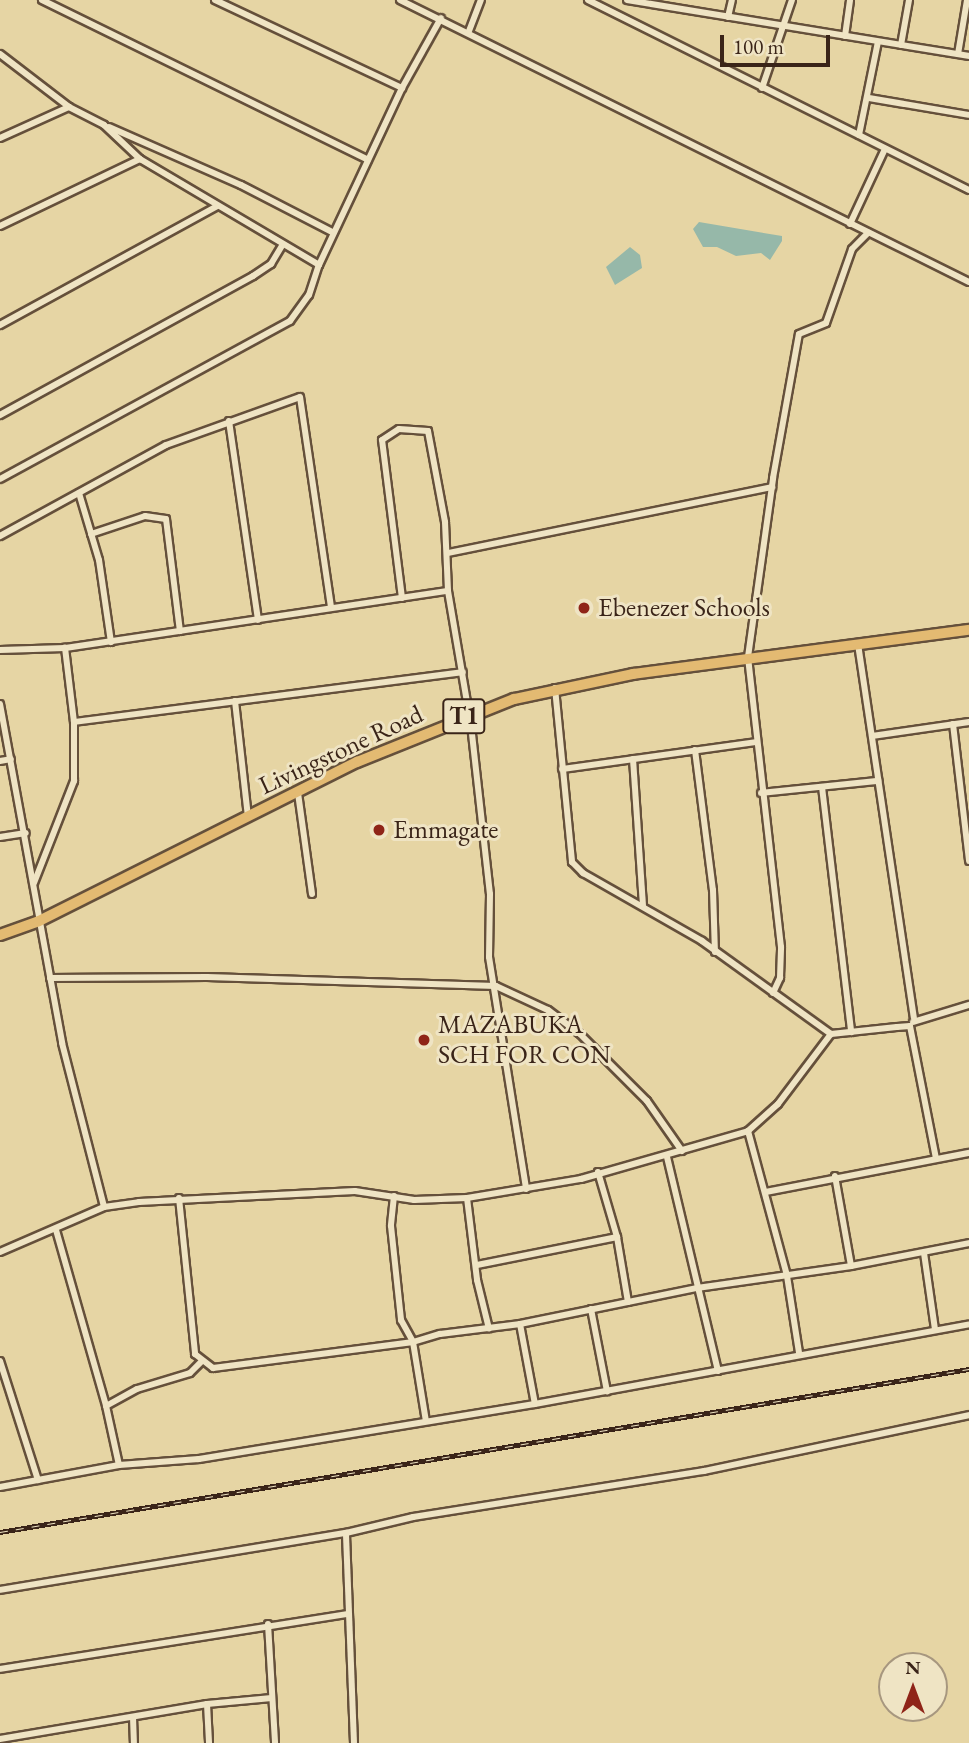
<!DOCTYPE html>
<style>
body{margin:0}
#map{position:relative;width:969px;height:1743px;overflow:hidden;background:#e6d5a4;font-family:"EB Garamond",serif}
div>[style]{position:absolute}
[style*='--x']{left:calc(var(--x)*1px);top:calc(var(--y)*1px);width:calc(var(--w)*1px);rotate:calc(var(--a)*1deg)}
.water>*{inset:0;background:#96b8a9}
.roads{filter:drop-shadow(2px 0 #65503b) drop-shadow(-2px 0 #65503b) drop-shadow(0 2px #65503b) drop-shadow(0 -2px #65503b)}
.minor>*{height:6px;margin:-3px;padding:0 3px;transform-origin:3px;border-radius:3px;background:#efe4c4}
.trunk>*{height:10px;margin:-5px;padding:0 5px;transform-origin:5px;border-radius:5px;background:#e3ba72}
.rail>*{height:5px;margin-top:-2.5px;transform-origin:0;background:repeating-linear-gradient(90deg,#efe4c4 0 8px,#3a2418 0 16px);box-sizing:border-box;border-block:2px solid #3a2418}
.dots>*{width:19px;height:19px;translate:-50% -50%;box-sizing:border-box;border:4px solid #efe4c4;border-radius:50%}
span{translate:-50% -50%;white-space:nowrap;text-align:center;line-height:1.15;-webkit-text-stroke:6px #efe4c4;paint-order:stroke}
.shield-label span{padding:2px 5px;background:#efe4c4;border:2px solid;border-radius:5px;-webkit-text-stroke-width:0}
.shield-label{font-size:24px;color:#3a2418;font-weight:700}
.poi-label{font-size:26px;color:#3a2418}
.left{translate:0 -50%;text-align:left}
.street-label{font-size:26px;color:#3a2418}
.north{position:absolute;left:878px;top:1652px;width:70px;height:70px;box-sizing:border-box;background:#efe4c4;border:2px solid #a7977f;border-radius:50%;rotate:0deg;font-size:19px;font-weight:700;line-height:28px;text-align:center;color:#3a2418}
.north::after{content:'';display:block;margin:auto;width:24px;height:32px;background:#8f2418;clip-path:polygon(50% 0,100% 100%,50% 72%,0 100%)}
.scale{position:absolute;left:720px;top:35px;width:110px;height:32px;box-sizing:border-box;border:4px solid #3a2418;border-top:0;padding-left:9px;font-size:21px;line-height:24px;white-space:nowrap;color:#3a2418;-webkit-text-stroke:5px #efe4c4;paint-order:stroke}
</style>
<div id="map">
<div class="water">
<div style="clip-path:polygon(699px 222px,782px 236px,782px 241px,770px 260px,761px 253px,736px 256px,717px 247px,703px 247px,693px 229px)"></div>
<div style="clip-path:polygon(630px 247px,640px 255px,642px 268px,615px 285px,606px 267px)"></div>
</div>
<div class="roads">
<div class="minor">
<div style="--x:42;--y:0;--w:363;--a:26.1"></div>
<div style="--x:215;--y:0;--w:207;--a:25.2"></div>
<div style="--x:400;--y:0;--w:635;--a:26.36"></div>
<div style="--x:588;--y:0;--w:426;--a:26.5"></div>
<div style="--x:627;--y:0;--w:347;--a:9.3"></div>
<div style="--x:728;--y:17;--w:17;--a:-77"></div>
<div style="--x:469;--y:31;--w:33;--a:-69"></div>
<div style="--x:845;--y:36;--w:36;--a:-82"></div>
<div style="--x:901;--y:45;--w:46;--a:-79.9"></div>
<div style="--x:0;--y:54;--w:87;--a:37.5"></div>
<div style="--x:69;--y:107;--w:39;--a:27"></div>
<div style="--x:104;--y:125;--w:50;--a:43.4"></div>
<div style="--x:140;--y:159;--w:208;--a:30.6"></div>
<div style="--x:319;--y:265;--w:195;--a:-64.9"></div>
<div style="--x:402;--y:88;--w:80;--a:-60.9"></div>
<div style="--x:958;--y:54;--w:55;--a:-80.5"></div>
<div style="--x:762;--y:88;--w:93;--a:-71.2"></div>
<div style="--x:869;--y:98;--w:101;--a:9.6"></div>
<div style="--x:109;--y:127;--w:144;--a:23.7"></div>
<div style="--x:241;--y:185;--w:102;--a:27.3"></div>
<div style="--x:859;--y:135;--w:95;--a:-78.5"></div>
<div style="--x:0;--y:138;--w:76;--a:-24.2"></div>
<div style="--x:850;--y:224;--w:83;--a:-65"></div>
<div style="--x:0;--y:226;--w:155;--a:-25.6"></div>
<div style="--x:0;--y:325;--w:247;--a:-28.7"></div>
<div style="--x:0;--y:415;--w:289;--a:-28.8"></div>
<div style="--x:253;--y:276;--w:22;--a:-34"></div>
<div style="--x:271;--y:264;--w:21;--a:-59"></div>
<div style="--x:229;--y:421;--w:201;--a:81.7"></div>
<div style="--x:0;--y:479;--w:330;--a:-28.6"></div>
<div style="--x:290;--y:321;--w:32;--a:-54"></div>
<div style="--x:309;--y:295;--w:32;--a:-72"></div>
<div style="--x:79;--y:493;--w:70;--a:73.4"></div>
<div style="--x:99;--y:560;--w:83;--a:81.7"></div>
<div style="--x:91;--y:534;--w:57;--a:-18.4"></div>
<div style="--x:145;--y:516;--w:21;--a:8"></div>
<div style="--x:166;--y:519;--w:113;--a:82.9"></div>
<div style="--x:0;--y:536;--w:189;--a:-28.7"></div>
<div style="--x:166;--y:445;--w:142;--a:-19.7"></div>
<div style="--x:300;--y:397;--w:213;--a:81.6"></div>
<div style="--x:448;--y:553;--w:331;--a:-11.5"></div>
<div style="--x:402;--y:598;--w:159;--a:-97.2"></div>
<div style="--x:382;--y:440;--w:20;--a:-33"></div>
<div style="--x:399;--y:429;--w:29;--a:4"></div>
<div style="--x:428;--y:431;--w:93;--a:79.4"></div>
<div style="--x:445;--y:522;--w:69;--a:87.5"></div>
<div style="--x:858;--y:644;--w:378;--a:81.5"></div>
<div style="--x:0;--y:650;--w:65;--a:-1.8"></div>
<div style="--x:65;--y:648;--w:387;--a:-8.5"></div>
<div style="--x:448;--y:591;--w:136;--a:80.3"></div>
<div style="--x:471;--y:725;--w:170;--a:83.6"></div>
<div style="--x:490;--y:894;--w:63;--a:90.9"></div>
<div style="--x:489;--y:957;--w:235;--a:80.9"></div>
<div style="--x:555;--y:688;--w:175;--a:84.4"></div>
<div style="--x:572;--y:862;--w:16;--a:45"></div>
<div style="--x:583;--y:873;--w:137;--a:29.7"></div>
<div style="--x:702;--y:941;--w:159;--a:35.8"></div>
<div style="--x:235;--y:701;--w:117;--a:83.6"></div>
<div style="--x:0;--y:704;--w:345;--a:79.6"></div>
<div style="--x:62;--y:1043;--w:169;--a:75.6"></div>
<div style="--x:74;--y:722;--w:392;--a:-7.3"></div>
<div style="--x:953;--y:724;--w:138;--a:83.3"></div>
<div style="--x:872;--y:736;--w:98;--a:-8.2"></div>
<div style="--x:695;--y:750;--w:141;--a:82.7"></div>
<div style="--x:713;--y:890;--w:62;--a:88.2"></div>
<div style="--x:633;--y:759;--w:147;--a:86.1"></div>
<div style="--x:0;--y:761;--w:11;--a:-10"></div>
<div style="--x:562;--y:769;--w:196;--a:-7.9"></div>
<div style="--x:822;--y:787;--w:247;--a:83.2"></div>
<div style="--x:298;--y:793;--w:102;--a:82.1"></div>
<div style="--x:761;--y:793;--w:118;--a:-5.9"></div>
<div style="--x:0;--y:837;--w:26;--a:-9"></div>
<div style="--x:34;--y:883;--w:110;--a:-68.6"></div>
<div style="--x:74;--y:781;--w:59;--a:-90"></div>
<div style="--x:74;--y:722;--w:75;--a:-96.9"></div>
<div style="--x:50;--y:978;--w:157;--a:-0.4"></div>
<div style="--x:207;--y:977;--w:289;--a:1.8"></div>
<div style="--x:496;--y:986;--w:57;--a:24.8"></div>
<div style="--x:548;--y:1010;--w:39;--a:37"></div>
<div style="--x:579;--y:1033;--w:96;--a:45"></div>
<div style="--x:647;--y:1101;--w:61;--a:55"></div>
<div style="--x:773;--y:993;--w:17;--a:-65"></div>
<div style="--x:780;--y:978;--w:31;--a:-88"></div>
<div style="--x:781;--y:947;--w:292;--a:-96.5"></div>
<div style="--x:748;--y:657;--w:181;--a:-82"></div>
<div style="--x:773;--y:478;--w:146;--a:-79.8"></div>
<div style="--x:799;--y:334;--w:29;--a:-22"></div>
<div style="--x:826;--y:323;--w:78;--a:-70.6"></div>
<div style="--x:852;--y:249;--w:23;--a:-45"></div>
<div style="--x:913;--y:1022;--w:59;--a:-16.9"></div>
<div style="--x:748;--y:1131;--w:150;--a:74.9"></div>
<div style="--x:787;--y:1276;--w:78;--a:81.1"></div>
<div style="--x:667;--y:1157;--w:220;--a:76.6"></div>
<div style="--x:598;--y:1172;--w:68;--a:73.7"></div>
<div style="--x:617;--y:1237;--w:66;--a:80.4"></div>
<div style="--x:835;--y:1176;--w:91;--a:79.9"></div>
<div style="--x:766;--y:1192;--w:207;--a:-10.9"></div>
<div style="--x:394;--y:1196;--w:30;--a:96"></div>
<div style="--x:391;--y:1226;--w:95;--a:83.9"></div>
<div style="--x:401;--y:1320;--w:25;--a:61"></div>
<div style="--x:413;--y:1342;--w:80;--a:80.7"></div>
<div style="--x:179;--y:1198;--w:157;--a:84.1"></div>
<div style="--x:195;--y:1354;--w:23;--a:38"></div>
<div style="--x:213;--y:1368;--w:202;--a:-7.4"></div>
<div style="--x:413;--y:1342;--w:28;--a:-17"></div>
<div style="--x:440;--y:1334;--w:81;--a:-7.1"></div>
<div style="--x:520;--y:1324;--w:181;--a:-11.5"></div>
<div style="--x:697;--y:1288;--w:156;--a:-8.1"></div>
<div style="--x:851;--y:1266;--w:120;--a:-11"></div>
<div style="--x:467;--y:1198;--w:83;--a:83"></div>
<div style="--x:477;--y:1280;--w:50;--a:76.2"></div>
<div style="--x:56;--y:1230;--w:183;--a:74.1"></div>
<div style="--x:0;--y:1252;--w:113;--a:-23.4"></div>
<div style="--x:104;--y:1207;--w:35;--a:-8"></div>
<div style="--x:139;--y:1202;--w:216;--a:-2.9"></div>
<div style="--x:355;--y:1191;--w:60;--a:8.7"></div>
<div style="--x:414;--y:1200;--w:53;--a:-2.2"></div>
<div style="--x:467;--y:1198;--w:116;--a:-9.5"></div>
<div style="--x:581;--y:1179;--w:174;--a:-16"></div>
<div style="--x:748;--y:1131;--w:40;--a:-42"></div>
<div style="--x:778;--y:1104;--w:88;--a:-52.9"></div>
<div style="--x:831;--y:1034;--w:66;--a:-6.1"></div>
<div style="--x:897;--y:1027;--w:13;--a:-4"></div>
<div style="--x:910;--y:1026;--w:135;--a:78.9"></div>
<div style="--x:924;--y:1253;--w:77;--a:81.8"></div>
<div style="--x:477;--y:1265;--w:143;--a:-11.3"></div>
<div style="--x:591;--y:1309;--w:84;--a:79"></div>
<div style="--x:520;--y:1324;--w:81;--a:79.4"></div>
<div style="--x:0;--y:1361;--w:125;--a:72.3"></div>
<div style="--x:119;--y:1465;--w:60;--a:-102.4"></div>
<div style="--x:106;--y:1406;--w:35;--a:-29"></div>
<div style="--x:137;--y:1389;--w:55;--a:-16.8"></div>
<div style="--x:190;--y:1373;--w:16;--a:-45"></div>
<div style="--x:0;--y:1487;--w:121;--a:-10.5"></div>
<div style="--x:119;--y:1465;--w:80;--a:-4.3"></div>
<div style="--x:199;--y:1459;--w:340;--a:-9.3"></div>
<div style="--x:535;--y:1404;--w:441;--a:-10.4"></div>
<div style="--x:0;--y:1590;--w:351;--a:-9.4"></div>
<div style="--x:268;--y:1624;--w:119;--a:86.6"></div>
<div style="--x:0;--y:1669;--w:351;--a:-9"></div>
<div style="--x:207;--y:1704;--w:39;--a:87"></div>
<div style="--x:133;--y:1717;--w:26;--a:88"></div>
<div style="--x:0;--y:1739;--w:210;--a:-9.6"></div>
<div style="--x:207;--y:1704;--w:65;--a:-5.3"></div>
<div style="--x:354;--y:1743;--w:210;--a:-92.2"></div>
<div style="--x:346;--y:1533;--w:69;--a:-13.4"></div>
<div style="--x:413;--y:1517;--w:295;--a:-9"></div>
<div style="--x:704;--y:1471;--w:271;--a:-11.9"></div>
</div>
<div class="trunk">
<div style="--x:0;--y:935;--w:41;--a:-19.7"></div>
<div style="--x:39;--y:921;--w:356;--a:-26.6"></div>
<div style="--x:357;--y:762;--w:169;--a:-21.9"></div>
<div style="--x:514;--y:699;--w:122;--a:-11.9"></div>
<div style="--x:633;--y:674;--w:339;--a:-7.5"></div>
</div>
</div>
<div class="rail">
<div style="--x:0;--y:1532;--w:983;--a:-9.55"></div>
</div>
<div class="dots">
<div style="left:584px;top:608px;background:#8f2418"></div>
<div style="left:379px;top:830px;background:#8f2418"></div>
<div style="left:424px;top:1040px;background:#8f2418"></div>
</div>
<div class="shield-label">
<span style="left:464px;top:716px">T1</span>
</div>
<div class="poi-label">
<span class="left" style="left:598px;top:608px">Ebenezer Schools</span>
<span class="left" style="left:393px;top:830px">Emmagate</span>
<span class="left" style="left:438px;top:1040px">MAZABUKA<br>SCH FOR CON</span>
</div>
<div class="street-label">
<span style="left:341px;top:750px;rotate:-25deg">Livingstone Road</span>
</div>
<div class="north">N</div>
<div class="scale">100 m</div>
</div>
